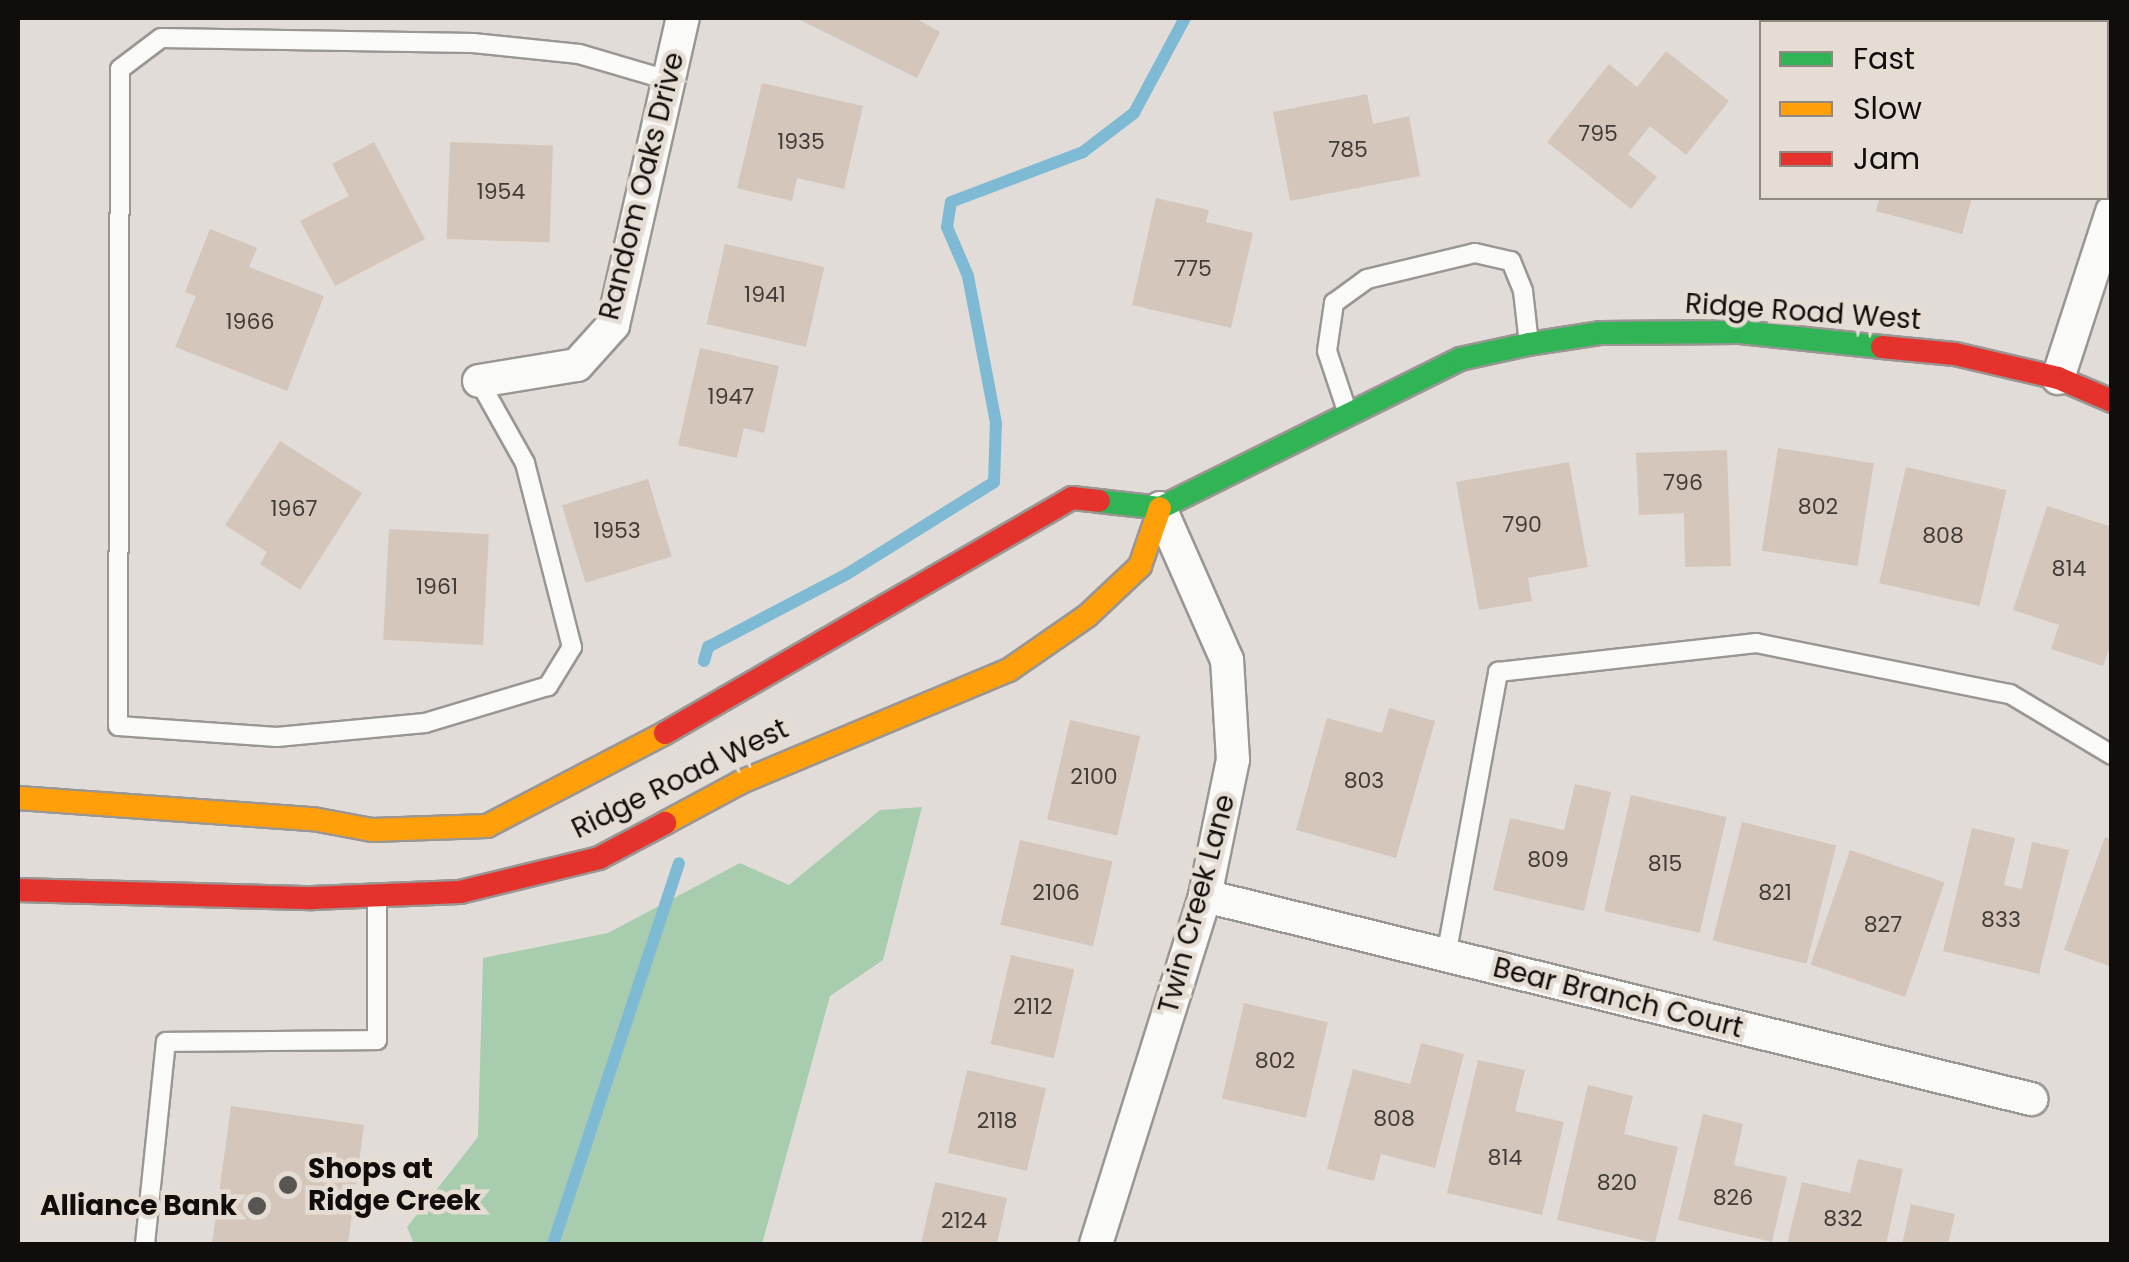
<!DOCTYPE html>
<style>
body{margin:0}
#map{position:relative;width:2129px;height:1262px;overflow:hidden;background:#e1dcd8;font-family:Poppins,sans-serif}
div>[style]{position:absolute}
[style*='--x']{left:calc(var(--x)*1px);top:calc(var(--y)*1px);width:calc(var(--w)*1px);rotate:calc(var(--a)*1deg)}
.forest>*{inset:0;background:#a8ccae}
.stream>*{height:12px;margin:-6px;padding:0 6px;transform-origin:6px;border-radius:6px;background:#7fbad4}
.building>*{inset:0;background:#d5c6bb;transform-origin:0 0}
.roads{filter:drop-shadow(2px 0 #9a9693) drop-shadow(-2px 0 #9a9693) drop-shadow(0 2px #9a9693) drop-shadow(0 -2px #9a9693)}
.lane>*{height:18px;margin:-9px;padding:0 9px;transform-origin:9px;border-radius:9px;background:#fafaf9}
.street>*{height:32px;margin:-16px;padding:0 16px;transform-origin:16px;border-radius:16px;background:#fafaf9}
.fast>*{height:22px;margin:-11px;padding:0 11px;transform-origin:11px;border-radius:11px;background:#30b455}
.slow>*{height:22px;margin:-11px;padding:0 11px;transform-origin:11px;border-radius:11px;background:#ff9f0a}
.jam>*{height:22px;margin:-11px;padding:0 11px;transform-origin:11px;border-radius:11px;background:#e5322d}
.dots>*{width:28px;height:28px;translate:-50% -50%;box-sizing:border-box;border:5px solid #e5dcd4;border-radius:50%}
span{translate:-50% -50%;white-space:nowrap;text-align:center;line-height:1.15;-webkit-text-stroke:9px #e5dcd4;paint-order:stroke}
.number-label{font-size:22px;color:#423c37}
.number-label span{-webkit-text-stroke-width:0}
.street-label{font-size:28px;color:#100d0a}
.poi-label{font-size:28px;color:#100d0a;font-weight:700}
.left{translate:0 -50%;text-align:left}
.right{translate:-100% -50%;text-align:right}
.frame{position:absolute;inset:0;border:20px solid #100d0a;pointer-events:none}
.legend{position:absolute;left:1759px;top:20px;width:350px;height:180px;box-sizing:border-box;background:#e5dcd4;border:2px solid #908983;margin:0;padding:12px 18px;list-style:none;font-size:30px;color:#100d0a}
.legend li{display:flex;align-items:center;gap:20px;height:50px}
.legend b{width:50px;border:2px solid #908983}
</style>
<div id="map">
<div class="forest">
<div style="clip-path:polygon(922px 807px,883px 960px,830px 996px,762px 1244px,414px 1244px,407px 1227px,478px 1137px,483px 958px,608px 933px,740px 863px,789px 885px,880px 810px)"></div>
</div>
<div class="stream">
<div style="--x:704;--y:661;--w:15;--a:-74"></div>
<div style="--x:708;--y:647;--w:157;--a:-27.7"></div>
<div style="--x:847;--y:574;--w:173;--a:-32"></div>
<div style="--x:994;--y:482;--w:59;--a:-88.1"></div>
<div style="--x:996;--y:423;--w:150;--a:-100.8"></div>
<div style="--x:968;--y:276;--w:53;--a:-113.2"></div>
<div style="--x:947;--y:227;--w:25;--a:-81"></div>
<div style="--x:951;--y:202;--w:141;--a:-20.7"></div>
<div style="--x:1083;--y:152;--w:64;--a:-37.4"></div>
<div style="--x:1134;--y:113;--w:108;--a:-61.8"></div>
<div style="--x:553;--y:1244;--w:401;--a:-71.7"></div>
</div>
<div class="building">
<div style="clip-path:polygon(796px 18px,915px 18px,940px 32px,917px 78px)"></div>
<div style="clip-path:polygon(1953px 18px,2043px 18px,2057px 21px,1952px 22px)"></div>
<div style="clip-path:polygon(1666px 51px,1729px 101px,1686px 155px,1650px 126px,1628px 154px,1657px 177px,1631px 209px,1547px 142px,1609px 64px,1637px 87px)"></div>
<div style="clip-path:polygon(762px 83px,863px 106px,844px 189px,797px 178px,792px 201px,737px 188px)"></div>
<div style="clip-path:polygon(1367px 94px,1373px 124px,1409px 116px,1420px 176px,1290px 201px,1273px 112px)"></div>
<div style="clip-path:polygon(374px 142px,425px 239px,335px 286px,300px 221px,349px 196px,332px 164px)"></div>
<div style="left:450px;top:142px;width:103px;height:97px;rotate:2deg"></div>
<div style="clip-path:polygon(1156px 198px,1209px 210px,1206px 222px,1253px 233px,1231px 328px,1132px 305px)"></div>
<div style="clip-path:polygon(1879px 198px,1972px 198px,1962px 234px,1876px 211px)"></div>
<div style="clip-path:polygon(210px 229px,257px 248px,249px 267px,324px 296px,287px 391px,175px 347px,196px 296px,185px 292px)"></div>
<div style="left:725px;top:244px;width:102px;height:82px;rotate:13deg"></div>
<div style="clip-path:polygon(700px 348px,779px 366px,764px 433px,744px 428px,737px 458px,678px 445px)"></div>
<div style="clip-path:polygon(280px 441px,362px 493px,300px 590px,260px 564px,267px 552px,225px 525px)"></div>
<div style="left:1778px;top:448px;width:97px;height:104px;rotate:9deg"></div>
<div style="clip-path:polygon(1727px 450px,1731px 566px,1685px 567px,1684px 513px,1639px 515px,1636px 453px)"></div>
<div style="clip-path:polygon(1569px 462px,1588px 567px,1528px 578px,1532px 601px,1479px 610px,1456px 482px)"></div>
<div style="left:1906px;top:467px;width:103px;height:119px;rotate:13deg"></div>
<div style="left:648px;top:479px;width:81px;height:90px;rotate:73deg"></div>
<div style="clip-path:polygon(2047px 506px,2112px 527px,2112px 641px,2103px 666px,2051px 649px,2059px 625px,2013px 610px)"></div>
<div style="left:389px;top:529px;width:100px;height:111px;rotate:3deg"></div>
<div style="clip-path:polygon(1389px 708px,1435px 721px,1396px 858px,1296px 830px,1327px 718px,1382px 733px)"></div>
<div style="left:1070px;top:720px;width:72px;height:102px;rotate:13deg"></div>
<div style="clip-path:polygon(1575px 784px,1611px 792px,1584px 911px,1493px 890px,1510px 818px,1564px 830px)"></div>
<div style="left:1631px;top:795px;width:98px;height:119px;rotate:13deg"></div>
<div style="left:1742px;top:822px;width:97px;height:122px;rotate:14deg"></div>
<div style="clip-path:polygon(1972px 828px,2015px 838px,2004px 885px,2022px 889px,2032px 842px,2069px 850px,2039px 974px,1943px 951px)"></div>
<div style="clip-path:polygon(2105px 837px,2112px 840px,2112px 967px,2064px 950px)"></div>
<div style="left:1020px;top:840px;width:95px;height:87px;rotate:13deg"></div>
<div style="left:1850px;top:850px;width:100px;height:121px;rotate:19deg"></div>
<div style="left:1011px;top:955px;width:65px;height:91px;rotate:13deg"></div>
<div style="left:1244px;top:1003px;width:86px;height:98px;rotate:13deg"></div>
<div style="clip-path:polygon(1421px 1043px,1464px 1054px,1435px 1168px,1381px 1154px,1374px 1181px,1327px 1169px,1353px 1069px,1410px 1084px)"></div>
<div style="clip-path:polygon(1478px 1060px,1525px 1070px,1515px 1111px,1564px 1122px,1542px 1215px,1447px 1193px)"></div>
<div style="left:967px;top:1070px;width:81px;height:85px;rotate:13deg"></div>
<div style="clip-path:polygon(1588px 1085px,1633px 1096px,1624px 1134px,1678px 1147px,1655px 1243px,1557px 1220px)"></div>
<div style="clip-path:polygon(231px 1106px,364px 1125px,348px 1244px,212px 1244px)"></div>
<div style="clip-path:polygon(1703px 1114px,1743px 1124px,1734px 1165px,1787px 1177px,1772px 1242px,1678px 1220px)"></div>
<div style="clip-path:polygon(1858px 1159px,1903px 1169px,1886px 1244px,1787px 1244px,1802px 1182px,1850px 1193px)"></div>
<div style="clip-path:polygon(935px 1182px,1007px 1198px,997px 1244px,921px 1244px)"></div>
<div style="clip-path:polygon(1911px 1204px,1955px 1214px,1948px 1244px,1902px 1244px)"></div>
</div>
<div class="roads">
<div class="lane">
<div style="--x:479;--y:381;--w:94;--a:60.7"></div>
<div style="--x:525;--y:463;--w:190;--a:75.7"></div>
<div style="--x:572;--y:647;--w:46;--a:121.6"></div>
<div style="--x:548;--y:686;--w:128;--a:163.3"></div>
<div style="--x:425;--y:723;--w:149;--a:174.6"></div>
<div style="--x:277;--y:737;--w:159;--a:-176"></div>
<div style="--x:118;--y:726;--w:657;--a:-89.83"></div>
<div style="--x:120;--y:69;--w:51;--a:-37.1"></div>
<div style="--x:161;--y:38;--w:312;--a:0.9"></div>
<div style="--x:473;--y:43;--w:107;--a:5.9"></div>
<div style="--x:579;--y:54;--w:93;--a:16.3"></div>
<div style="--x:1348;--y:414;--w:66;--a:-108.4"></div>
<div style="--x:1327;--y:351;--w:49;--a:-81.7"></div>
<div style="--x:1334;--y:303;--w:41;--a:-36"></div>
<div style="--x:1367;--y:279;--w:111;--a:-13.5"></div>
<div style="--x:1475;--y:253;--w:37;--a:13"></div>
<div style="--x:1511;--y:261;--w:32;--a:68"></div>
<div style="--x:1523;--y:291;--w:53;--a:83.5"></div>
<div style="--x:1446;--y:956;--w:289;--a:-79.6"></div>
<div style="--x:1498;--y:672;--w:260;--a:-6.4"></div>
<div style="--x:1756;--y:643;--w:259;--a:11.4"></div>
<div style="--x:2010;--y:694;--w:119;--a:30.9"></div>
<div style="--x:145;--y:1244;--w:203;--a:-84.1"></div>
<div style="--x:166;--y:1042;--w:211;--a:-0.5"></div>
<div style="--x:377;--y:1040;--w:141;--a:-90"></div>
</div>
<div class="street">
<div style="--x:2058;--y:378;--w:175;--a:-72"></div>
<div style="--x:479;--y:381;--w:99;--a:-9.3"></div>
<div style="--x:577;--y:365;--w:54;--a:-48"></div>
<div style="--x:613;--y:325;--w:315;--a:-77.2"></div>
<div style="--x:1205;--y:896;--w:851;--a:13.81"></div>
<div style="--x:1096;--y:1244;--w:365;--a:-72.6"></div>
<div style="--x:1205;--y:896;--w:139;--a:-78.4"></div>
<div style="--x:1233;--y:760;--w:100;--a:-93.4"></div>
<div style="--x:1227;--y:660;--w:166;--a:-113.8"></div>
</div>
<div class="fast">
<div style="--x:1099;--y:501;--w:61;--a:6.5"></div>
<div style="--x:1160;--y:508;--w:335;--a:-26.4"></div>
<div style="--x:1460;--y:359;--w:71;--a:-12.3"></div>
<div style="--x:1529;--y:344;--w:73;--a:-8.7"></div>
<div style="--x:1601;--y:333;--w:139;--a:-0.4"></div>
<div style="--x:1740;--y:332;--w:143;--a:6"></div>
</div>
<div class="slow">
<div style="--x:18;--y:798;--w:296;--a:4.1"></div>
<div style="--x:313;--y:819;--w:60;--a:10.6"></div>
<div style="--x:372;--y:830;--w:115;--a:-2"></div>
<div style="--x:487;--y:826;--w:201;--a:-27.6"></div>
<div style="--x:665;--y:823;--w:86;--a:-28.3"></div>
<div style="--x:741;--y:782;--w:290;--a:-22.7"></div>
<div style="--x:1009;--y:670;--w:95;--a:-34.7"></div>
<div style="--x:1087;--y:616;--w:73;--a:-43.3"></div>
<div style="--x:1140;--y:566;--w:61;--a:-71"></div>
</div>
<div class="jam">
<div style="--x:1882;--y:347;--w:73;--a:5.5"></div>
<div style="--x:1955;--y:354;--w:106;--a:13.1"></div>
<div style="--x:2058;--y:378;--w:59;--a:23.1"></div>
<div style="--x:665;--y:733;--w:470;--a:-30"></div>
<div style="--x:1072;--y:498;--w:27;--a:6"></div>
<div style="--x:18;--y:890;--w:294;--a:1.6"></div>
<div style="--x:312;--y:898;--w:148;--a:-2.3"></div>
<div style="--x:460;--y:892;--w:143;--a:-13.7"></div>
<div style="--x:599;--y:858;--w:75;--a:-27.9"></div>
</div>
</div>
<div class="dots">
<div style="left:288px;top:1185px;background:#595552"></div>
<div style="left:257px;top:1206px;background:#595552"></div>
</div>
<div class="number-label">
<span style="left:1598px;top:134px">795</span>
<span style="left:801px;top:142px">1935</span>
<span style="left:1348px;top:150px">785</span>
<span style="left:501px;top:192px">1954</span>
<span style="left:1193px;top:269px">775</span>
<span style="left:765px;top:295px">1941</span>
<span style="left:250px;top:322px">1966</span>
<span style="left:731px;top:397px">1947</span>
<span style="left:1683px;top:483px">796</span>
<span style="left:1818px;top:507px">802</span>
<span style="left:294px;top:509px">1967</span>
<span style="left:1522px;top:525px">790</span>
<span style="left:617px;top:531px">1953</span>
<span style="left:1943px;top:536px">808</span>
<span style="left:2069px;top:569px">814</span>
<span style="left:437px;top:587px">1961</span>
<span style="left:1094px;top:777px">2100</span>
<span style="left:1364px;top:781px">803</span>
<span style="left:1548px;top:860px">809</span>
<span style="left:1665px;top:864px">815</span>
<span style="left:1056px;top:893px">2106</span>
<span style="left:1775px;top:893px">821</span>
<span style="left:2001px;top:920px">833</span>
<span style="left:1883px;top:925px">827</span>
<span style="left:1033px;top:1007px">2112</span>
<span style="left:1275px;top:1061px">802</span>
<span style="left:1394px;top:1119px">808</span>
<span style="left:997px;top:1121px">2118</span>
<span style="left:1505px;top:1158px">814</span>
<span style="left:1617px;top:1183px">820</span>
<span style="left:1733px;top:1198px">826</span>
<span style="left:1843px;top:1219px">832</span>
<span style="left:964px;top:1221px">2124</span>
</div>
<div class="street-label">
<span style="left:642px;top:186px;rotate:-76deg">Random Oaks Drive</span>
<span style="left:1803px;top:312px;rotate:4deg">Ridge Road West</span>
<span style="left:680px;top:779px;rotate:-26deg">Ridge Road West</span>
<span style="left:1197px;top:904px;rotate:-75deg">Twin Creek Lane</span>
<span style="left:1618px;top:998px;rotate:14deg">Bear Branch Court</span>
</div>
<div class="poi-label">
<span class="left" style="left:308px;top:1185px">Shops at<br>Ridge Creek</span>
<span class="right" style="left:237px;top:1206px">Alliance Bank</span>
</div>
<div class="frame"></div>
<ul class="legend">
<li><b style="height:12px;background:#30b455"></b>Fast</li>
<li><b style="height:12px;background:#ff9f0a"></b>Slow</li>
<li><b style="height:12px;background:#e5322d"></b>Jam</li>
</ul>
</div>
